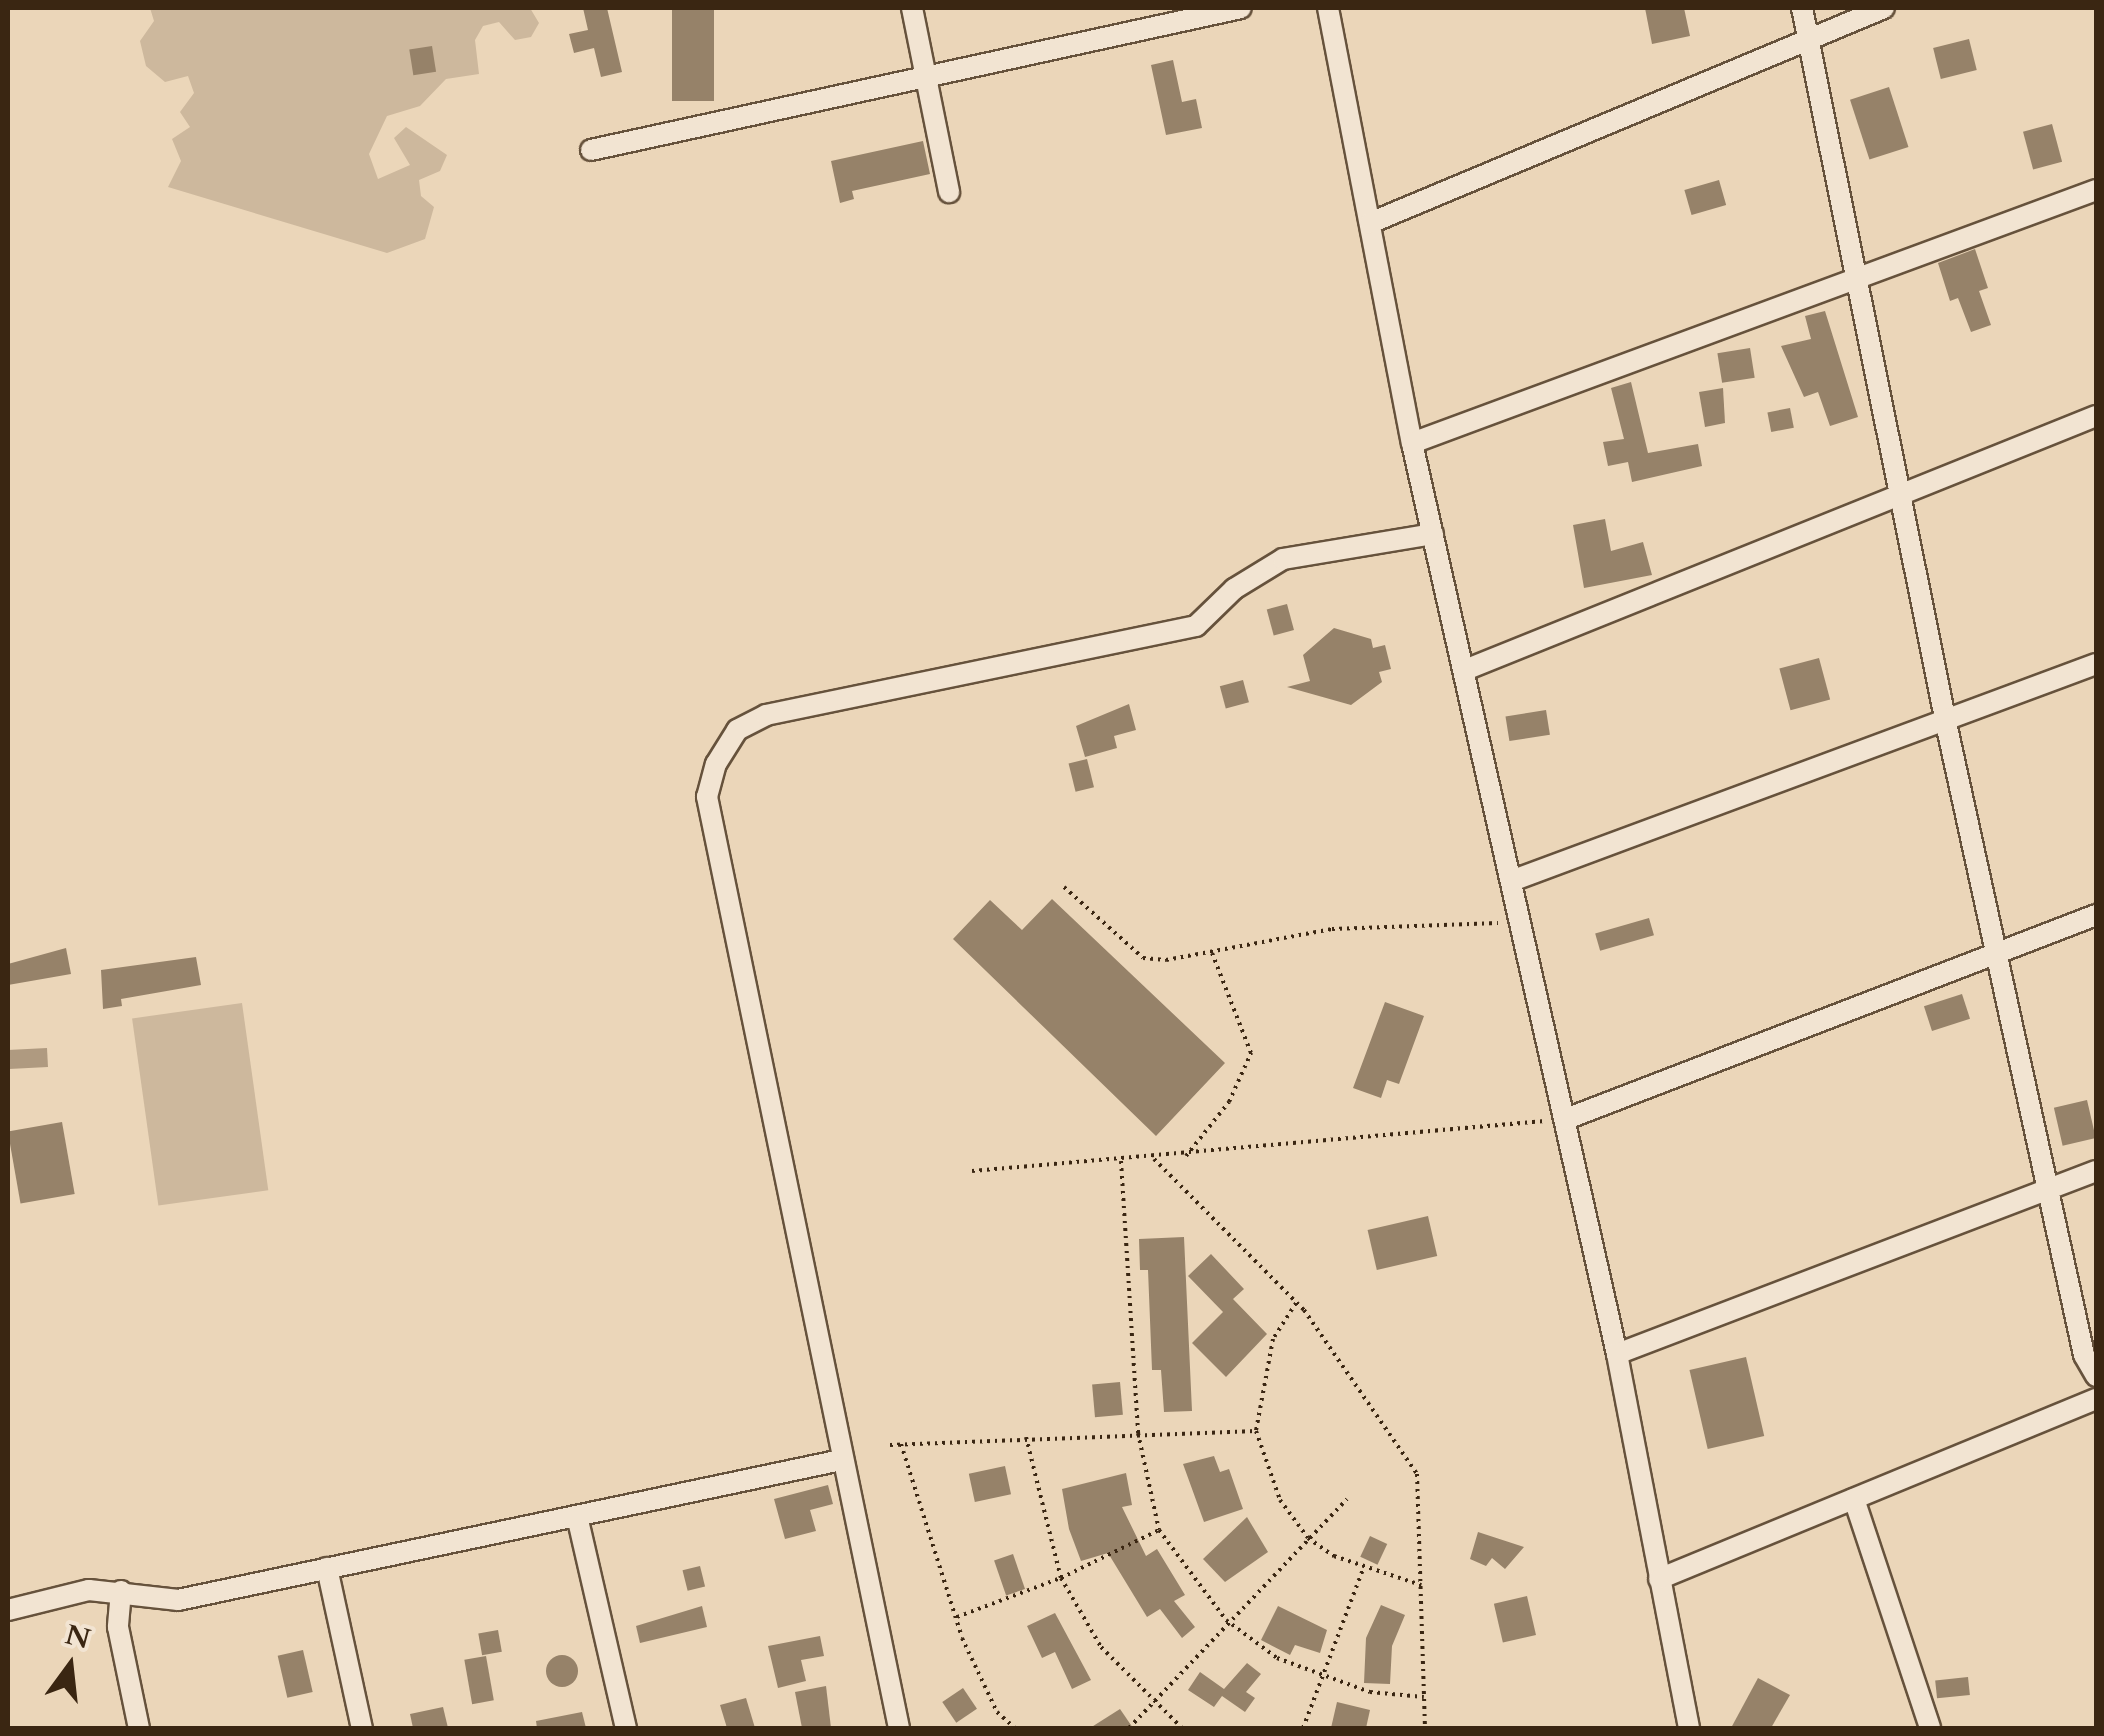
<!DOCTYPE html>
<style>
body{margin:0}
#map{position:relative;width:2104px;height:1736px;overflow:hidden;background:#ebd6b9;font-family:Cardo,serif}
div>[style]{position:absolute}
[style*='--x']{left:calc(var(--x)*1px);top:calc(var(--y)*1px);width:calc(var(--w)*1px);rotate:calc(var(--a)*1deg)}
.green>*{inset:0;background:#cdb89d;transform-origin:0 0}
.water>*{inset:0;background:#af9a80;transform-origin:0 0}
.building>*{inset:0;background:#968269;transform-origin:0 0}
.round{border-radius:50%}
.path>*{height:4px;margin-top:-2px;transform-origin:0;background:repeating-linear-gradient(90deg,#3a2612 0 2.5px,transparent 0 7.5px)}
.roads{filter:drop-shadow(2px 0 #66523c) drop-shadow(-2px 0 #66523c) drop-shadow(0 2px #66523c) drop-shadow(0 -2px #66523c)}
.street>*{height:20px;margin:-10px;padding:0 10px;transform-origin:10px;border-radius:10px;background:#f2e4d2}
span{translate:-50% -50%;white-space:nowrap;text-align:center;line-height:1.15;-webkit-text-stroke:8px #f2e4d2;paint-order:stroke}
.frame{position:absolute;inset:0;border:10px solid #3a2612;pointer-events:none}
.north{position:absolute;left:20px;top:1616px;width:100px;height:100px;-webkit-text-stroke:8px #f2e4d2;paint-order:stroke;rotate:15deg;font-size:28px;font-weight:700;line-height:40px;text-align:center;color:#3a2612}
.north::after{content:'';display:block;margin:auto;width:35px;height:45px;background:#3a2612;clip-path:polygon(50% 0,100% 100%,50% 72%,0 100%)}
</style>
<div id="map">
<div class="green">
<div style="clip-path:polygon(150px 8px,530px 8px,539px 23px,531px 37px,515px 40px,499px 22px,483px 26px,475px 40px,479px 74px,446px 79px,420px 106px,387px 116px,369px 154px,378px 179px,410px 165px,394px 138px,406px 127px,447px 155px,440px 171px,419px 180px,421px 196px,434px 207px,425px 239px,387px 253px,168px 187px,181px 161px,172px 139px,190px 127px,180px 112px,194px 93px,188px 76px,165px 82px,146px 66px,140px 41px,154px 21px)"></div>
<div style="left:242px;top:1003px;width:189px;height:111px;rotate:82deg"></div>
</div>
<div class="water">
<div style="left:47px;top:1048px;width:19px;height:39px;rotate:87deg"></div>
</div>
<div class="building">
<div style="clip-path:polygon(583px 8px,607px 8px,622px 72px,601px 77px,594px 48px,574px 53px,569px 34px,588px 30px)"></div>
<div style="left:672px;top:8px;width:42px;height:93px"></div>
<div style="clip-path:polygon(1645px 8px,1684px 8px,1690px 36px,1652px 44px)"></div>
<div style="left:1969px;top:39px;width:32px;height:37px;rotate:76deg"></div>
<div style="left:432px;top:46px;width:26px;height:23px;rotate:81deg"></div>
<div style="clip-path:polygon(1173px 60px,1182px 102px,1196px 99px,1202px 128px,1166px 135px,1151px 65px)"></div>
<div style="left:1889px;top:87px;width:63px;height:41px;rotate:72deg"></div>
<div style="left:2052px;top:124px;width:39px;height:30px;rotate:75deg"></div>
<div style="clip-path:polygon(923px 141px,930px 174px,852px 191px,854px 199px,840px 203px,831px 161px)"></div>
<div style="left:1719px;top:180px;width:26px;height:36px;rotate:74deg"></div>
<div style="clip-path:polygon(1975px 249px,1988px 288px,1979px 291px,1991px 325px,1971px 332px,1958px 298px,1950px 301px,1938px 263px)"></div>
<div style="clip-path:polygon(1825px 311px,1858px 417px,1830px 426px,1818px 392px,1804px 397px,1781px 346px,1811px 339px,1805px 316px)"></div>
<div style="left:1750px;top:348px;width:30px;height:33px;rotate:81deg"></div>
<div style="clip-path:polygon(1631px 382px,1648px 453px,1698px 444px,1702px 466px,1632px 482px,1628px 462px,1608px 466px,1603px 442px,1624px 439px,1611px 388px)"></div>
<div style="clip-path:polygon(1723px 388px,1725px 423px,1705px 427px,1699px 392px)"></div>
<div style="left:1790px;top:408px;width:20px;height:23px;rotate:79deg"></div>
<div style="clip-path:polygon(1605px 519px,1611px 551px,1643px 542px,1652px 575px,1584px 588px,1573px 525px)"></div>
<div style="left:1287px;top:604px;width:27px;height:21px;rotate:75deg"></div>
<div style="clip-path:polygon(1334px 628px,1371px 639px,1373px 648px,1385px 645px,1391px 669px,1379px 672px,1382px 682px,1351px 705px,1287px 687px,1310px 681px,1303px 655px)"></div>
<div style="left:1819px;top:658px;width:43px;height:41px;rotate:75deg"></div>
<div style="left:1243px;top:680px;width:23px;height:24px;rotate:75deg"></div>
<div style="clip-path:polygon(1129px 704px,1136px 730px,1114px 736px,1117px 748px,1085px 757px,1076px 726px)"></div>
<div style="left:1546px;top:710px;width:25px;height:41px;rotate:81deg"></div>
<div style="left:1087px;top:759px;width:29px;height:19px;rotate:76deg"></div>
<div style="clip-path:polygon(1052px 899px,1225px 1063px,1156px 1136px,953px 939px,990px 900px,1022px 930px)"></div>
<div style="left:1649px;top:918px;width:18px;height:56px;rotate:74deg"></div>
<div style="clip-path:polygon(66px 948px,71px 974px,8px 985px,8px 964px)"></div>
<div style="clip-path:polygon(196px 957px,201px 985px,121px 999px,122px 1006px,103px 1009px,101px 970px)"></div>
<div style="left:1962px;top:994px;width:26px;height:40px;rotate:72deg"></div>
<div style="clip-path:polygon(1385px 1002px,1424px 1016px,1399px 1084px,1387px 1080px,1381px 1098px,1353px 1088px)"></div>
<div style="left:2087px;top:1100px;width:39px;height:34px;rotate:77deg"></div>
<div style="left:62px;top:1122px;width:73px;height:55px;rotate:80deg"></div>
<div style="left:1428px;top:1216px;width:41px;height:62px;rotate:77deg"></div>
<div style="clip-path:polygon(1184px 1237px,1192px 1411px,1164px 1412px,1161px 1370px,1152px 1370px,1148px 1270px,1140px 1270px,1139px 1239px)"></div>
<div style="clip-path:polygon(1211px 1254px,1244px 1289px,1233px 1299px,1267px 1334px,1226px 1377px,1192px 1343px,1223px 1312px,1188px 1276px)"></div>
<div style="left:1746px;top:1357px;width:81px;height:58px;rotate:77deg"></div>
<div style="left:1120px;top:1382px;width:33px;height:28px;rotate:85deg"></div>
<div style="clip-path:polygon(1214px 1456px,1220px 1472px,1229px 1469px,1243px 1509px,1204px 1522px,1183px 1464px)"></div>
<div style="left:1005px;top:1466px;width:29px;height:37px;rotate:78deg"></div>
<div style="clip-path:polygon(1126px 1473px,1132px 1505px,1122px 1507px,1146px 1556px,1157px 1549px,1185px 1595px,1174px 1601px,1195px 1627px,1182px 1638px,1160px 1609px,1147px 1617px,1108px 1553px,1081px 1561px,1069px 1529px,1062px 1489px)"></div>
<div style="clip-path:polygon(828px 1485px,833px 1504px,810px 1510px,816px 1531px,785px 1539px,774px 1499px)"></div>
<div style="clip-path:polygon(1247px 1517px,1268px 1552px,1225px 1582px,1203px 1559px)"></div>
<div style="clip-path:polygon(1478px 1532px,1524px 1547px,1505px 1569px,1492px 1558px,1486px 1566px,1470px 1559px)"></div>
<div style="left:1370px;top:1536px;width:19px;height:23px;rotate:25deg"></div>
<div style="left:1013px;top:1554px;width:37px;height:20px;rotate:71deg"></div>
<div style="left:700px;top:1566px;width:21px;height:18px;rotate:76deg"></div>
<div style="left:1527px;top:1596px;width:40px;height:34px;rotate:77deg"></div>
<div style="clip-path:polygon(1381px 1605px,1405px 1615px,1392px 1646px,1390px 1684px,1364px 1683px,1366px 1638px)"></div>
<div style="clip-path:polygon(702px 1606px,707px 1627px,640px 1643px,636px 1626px)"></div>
<div style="clip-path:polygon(1278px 1606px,1327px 1630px,1320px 1653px,1295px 1645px,1290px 1655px,1261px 1640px)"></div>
<div style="clip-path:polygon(1055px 1613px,1091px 1680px,1072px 1689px,1055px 1652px,1042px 1658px,1027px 1626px)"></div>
<div style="left:498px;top:1630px;width:22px;height:20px;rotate:80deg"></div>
<div style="clip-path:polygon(820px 1636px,824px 1656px,801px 1660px,806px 1681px,778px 1688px,768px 1646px)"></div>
<div style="left:303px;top:1650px;width:43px;height:26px;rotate:77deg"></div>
<div class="round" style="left:546px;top:1655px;width:32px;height:32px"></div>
<div style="left:486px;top:1656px;width:45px;height:22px;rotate:80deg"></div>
<div style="clip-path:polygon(1247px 1663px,1261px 1674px,1246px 1692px,1255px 1698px,1245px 1712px,1222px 1696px,1214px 1707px,1188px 1690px,1200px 1672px,1224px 1689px)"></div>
<div style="left:1968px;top:1677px;width:18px;height:33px;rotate:84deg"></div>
<div style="clip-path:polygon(1758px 1678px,1790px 1695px,1771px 1728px,1731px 1728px)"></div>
<div style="clip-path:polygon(826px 1686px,831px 1728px,802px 1728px,795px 1692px)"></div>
<div style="left:963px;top:1688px;width:25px;height:25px;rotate:56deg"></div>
<div style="clip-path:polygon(746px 1698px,755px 1728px,727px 1728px,720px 1705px)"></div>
<div style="clip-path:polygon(1337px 1702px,1370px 1710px,1366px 1728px,1331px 1728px)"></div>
<div style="clip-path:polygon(443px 1707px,448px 1728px,413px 1728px,410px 1714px)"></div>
<div style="clip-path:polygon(1120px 1709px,1133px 1728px,1090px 1728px)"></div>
<div style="clip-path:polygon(582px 1712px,586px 1728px,537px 1728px,536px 1721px)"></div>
</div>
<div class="path">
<div style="--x:1064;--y:887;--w:106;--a:41.9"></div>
<div style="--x:1143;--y:958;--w:23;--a:5"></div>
<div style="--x:1166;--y:960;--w:169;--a:-10.6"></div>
<div style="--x:1332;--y:929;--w:166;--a:-2.1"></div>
<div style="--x:1186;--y:1156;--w:69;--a:-51.5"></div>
<div style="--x:1229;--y:1102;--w:54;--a:-65.8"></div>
<div style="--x:1251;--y:1053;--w:107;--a:-111.3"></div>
<div style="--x:1154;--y:1159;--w:213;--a:45.2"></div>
<div style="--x:1304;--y:1310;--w:199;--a:55.4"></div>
<div style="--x:1417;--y:1474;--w:254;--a:88.2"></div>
<div style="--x:1121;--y:1161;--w:273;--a:86.4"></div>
<div style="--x:1138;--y:1433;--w:99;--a:77.8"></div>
<div style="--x:1159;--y:1530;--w:112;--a:53.3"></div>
<div style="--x:1226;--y:1620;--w:64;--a:36.7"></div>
<div style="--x:1277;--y:1658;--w:99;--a:20.1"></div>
<div style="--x:1370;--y:1692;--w:54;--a:5.3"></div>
<div style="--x:972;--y:1171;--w:575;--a:-4.99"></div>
<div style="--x:1296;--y:1303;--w:43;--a:122.6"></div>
<div style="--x:1273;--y:1339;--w:94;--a:100.5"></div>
<div style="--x:1256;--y:1431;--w:73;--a:70.8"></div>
<div style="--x:1280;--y:1500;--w:47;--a:53.6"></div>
<div style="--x:1308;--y:1538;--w:32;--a:35"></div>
<div style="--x:1334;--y:1556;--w:92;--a:18.4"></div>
<div style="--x:1026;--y:1437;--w:145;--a:76.1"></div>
<div style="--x:1061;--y:1578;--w:80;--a:59.9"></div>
<div style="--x:1101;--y:1647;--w:115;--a:45"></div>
<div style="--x:901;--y:1444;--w:203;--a:72.5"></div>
<div style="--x:962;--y:1638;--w:82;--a:64.7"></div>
<div style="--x:997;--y:1712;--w:24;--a:42"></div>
<div style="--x:890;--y:1445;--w:366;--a:-2.2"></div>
<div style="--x:957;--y:1617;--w:111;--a:-20.6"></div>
<div style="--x:1061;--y:1578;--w:109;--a:-26.1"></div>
<div style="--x:1129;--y:1728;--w:316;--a:-46.4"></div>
<div style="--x:1303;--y:1728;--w:170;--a:-69.3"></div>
</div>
<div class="roads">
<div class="street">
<div style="--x:912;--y:8;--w:188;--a:78.6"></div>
<div style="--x:1328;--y:8;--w:443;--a:79.1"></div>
<div style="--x:1412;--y:443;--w:934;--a:77.32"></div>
<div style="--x:1617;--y:1354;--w:381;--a:79.1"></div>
<div style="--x:1802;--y:8;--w:729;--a:78.61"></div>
<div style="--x:1946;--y:723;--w:647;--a:77.68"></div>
<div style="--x:2084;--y:1355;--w:24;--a:60"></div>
<div style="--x:591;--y:150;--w:665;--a:-12.32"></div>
<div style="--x:1370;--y:223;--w:557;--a:-22.7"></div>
<div style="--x:1412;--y:443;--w:729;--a:-20.3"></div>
<div style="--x:1465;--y:670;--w:680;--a:-21.93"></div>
<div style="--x:1514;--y:880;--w:621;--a:-20.36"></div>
<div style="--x:1566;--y:1119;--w:568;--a:-21.05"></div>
<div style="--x:1617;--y:1354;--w:513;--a:-20.91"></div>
<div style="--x:1854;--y:1499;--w:241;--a:71.6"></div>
<div style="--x:577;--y:1516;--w:218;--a:77"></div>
<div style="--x:327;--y:1568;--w:164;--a:77.7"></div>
<div style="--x:1659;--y:1579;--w:473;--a:-22.4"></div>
<div style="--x:121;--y:1591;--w:36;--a:95"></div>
<div style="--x:118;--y:1627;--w:103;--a:78.3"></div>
<div style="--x:8;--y:1610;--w:83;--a:-13.9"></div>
<div style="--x:89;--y:1590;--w:90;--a:6.4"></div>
<div style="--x:178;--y:1600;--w:678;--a:-11.92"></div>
<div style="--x:899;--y:1728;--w:951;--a:-101.65"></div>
<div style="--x:707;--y:797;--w:34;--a:-75"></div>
<div style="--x:716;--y:764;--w:40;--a:-58"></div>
<div style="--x:737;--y:730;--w:33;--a:-27"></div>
<div style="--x:766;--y:715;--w:439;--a:-11.7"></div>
<div style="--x:1196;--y:626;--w:53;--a:-44.2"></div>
<div style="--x:1234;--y:589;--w:57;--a:-31.5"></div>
<div style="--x:1283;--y:559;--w:152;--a:-9.5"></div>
</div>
</div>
<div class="frame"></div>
<div class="north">N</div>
</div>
